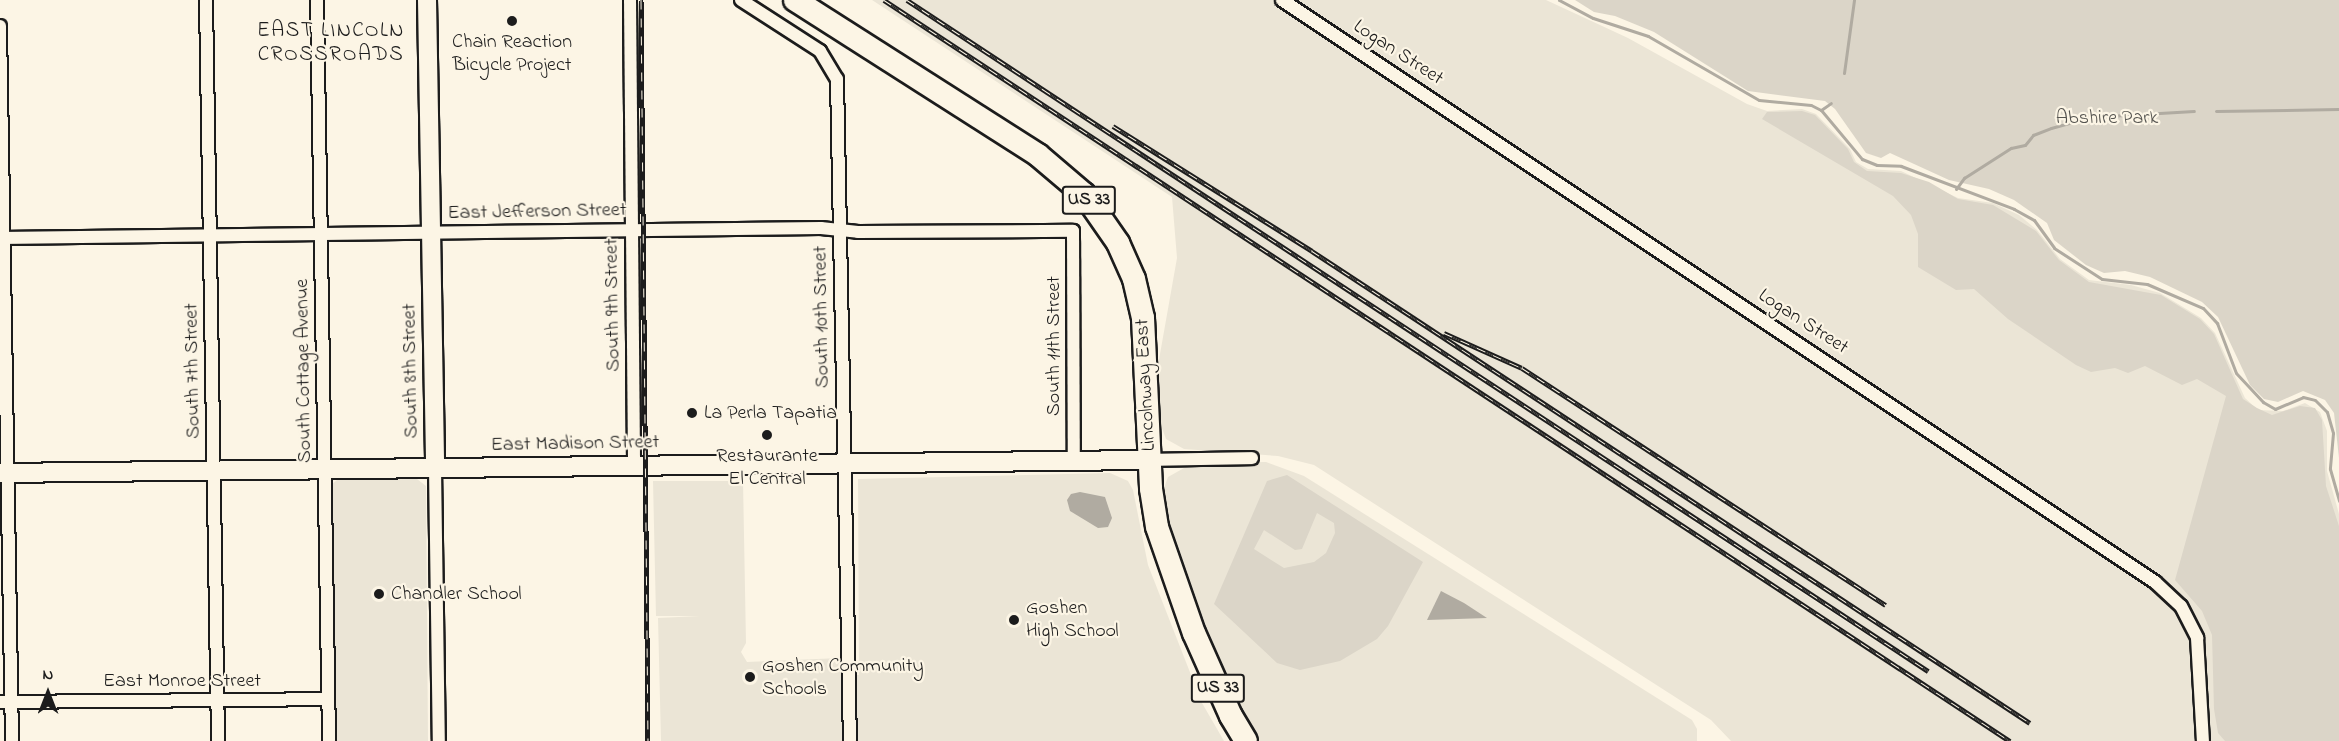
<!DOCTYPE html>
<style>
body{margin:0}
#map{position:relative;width:2339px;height:741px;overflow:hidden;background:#fcf5e5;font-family:"Indie Flower",sans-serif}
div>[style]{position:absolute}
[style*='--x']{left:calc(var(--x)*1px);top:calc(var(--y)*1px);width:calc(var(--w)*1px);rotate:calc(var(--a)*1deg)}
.built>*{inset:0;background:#ebe5d6}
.green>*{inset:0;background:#dbd5c8}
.water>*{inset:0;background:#b0aba1}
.stream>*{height:3px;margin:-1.5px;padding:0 1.5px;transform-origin:1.5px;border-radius:1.5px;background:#b0aba1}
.roads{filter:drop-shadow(2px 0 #1c1c1c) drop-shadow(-2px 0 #1c1c1c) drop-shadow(0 2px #1c1c1c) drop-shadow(0 -2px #1c1c1c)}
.street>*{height:12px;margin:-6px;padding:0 6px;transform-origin:6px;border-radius:6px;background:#fcf5e5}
.secondary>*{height:18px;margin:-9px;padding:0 9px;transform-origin:9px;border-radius:9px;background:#fcf5e5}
.highway>*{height:22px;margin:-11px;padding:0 11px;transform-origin:11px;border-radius:11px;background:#fcf5e5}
.rail>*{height:5px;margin-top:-2.5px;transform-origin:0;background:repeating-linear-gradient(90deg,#fcf5e5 0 9px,#1c1c1c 0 18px);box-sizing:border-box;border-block:2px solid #1c1c1c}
.dots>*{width:16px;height:16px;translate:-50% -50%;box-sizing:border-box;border:3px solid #fcf5e5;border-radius:50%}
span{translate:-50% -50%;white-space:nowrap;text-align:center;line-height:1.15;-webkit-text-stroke:4.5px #fcf5e5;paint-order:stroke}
.shield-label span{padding:2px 4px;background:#fcf5e5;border:2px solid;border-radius:4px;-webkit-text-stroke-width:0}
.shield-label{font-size:18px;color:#1c1c1c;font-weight:700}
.poi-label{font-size:20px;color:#1c1c1c}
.left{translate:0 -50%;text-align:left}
.street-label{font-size:20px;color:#1c1c1c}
.park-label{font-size:20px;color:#555450}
.neighbourhood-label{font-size:21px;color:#1c1c1c;letter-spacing:1.5px}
.north{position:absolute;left:18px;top:663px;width:60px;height:60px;-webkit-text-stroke:4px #fcf5e5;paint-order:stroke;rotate:0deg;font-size:16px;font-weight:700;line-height:24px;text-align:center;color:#1c1c1c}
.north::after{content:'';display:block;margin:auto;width:21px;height:27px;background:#1c1c1c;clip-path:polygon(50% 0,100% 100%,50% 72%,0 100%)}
</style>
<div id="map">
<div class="built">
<div style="clip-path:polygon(evenodd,872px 0,1546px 0,1628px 38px,1747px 104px,1767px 111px,1802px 109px,1816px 114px,1850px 149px,1856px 162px,1868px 169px,1901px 171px,1958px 198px,1993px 203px,2019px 215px,2037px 230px,2060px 259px,2089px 280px,2131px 285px,2160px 293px,2201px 318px,2215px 333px,2245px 398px,2258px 410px,2283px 411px,2305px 403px,2320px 412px,2327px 431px,2327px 471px,2339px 514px,2339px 741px,1731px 741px,1711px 720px,1314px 465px,1278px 456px,1184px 449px,1166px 439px,1159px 420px,1157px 371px,1177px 258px,1172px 197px,872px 0,1680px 512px,1808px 595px,1902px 658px,1681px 513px,1680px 512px)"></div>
<div style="clip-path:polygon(1266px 462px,1304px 476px,1692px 720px,1697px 729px,1697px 741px,1258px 741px,1227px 690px,1174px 553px,1161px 496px,1168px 477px,1193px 463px)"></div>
<div style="clip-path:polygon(1110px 473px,1128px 481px,1133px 490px,1148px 565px,1202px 703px,1224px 741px,661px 741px,658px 618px,700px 616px,656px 616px,653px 481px,743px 481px,746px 643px,741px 652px,747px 662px,841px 658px,841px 675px,859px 675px,858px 479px)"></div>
<div style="clip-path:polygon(417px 479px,426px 486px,428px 741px,333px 741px,331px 485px,337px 480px)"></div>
</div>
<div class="green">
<div style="clip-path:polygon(1575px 0,2339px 0,2339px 458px,2334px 413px,2325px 400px,2303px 391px,2278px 402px,2264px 399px,2250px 385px,2218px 317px,2202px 302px,2150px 277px,2125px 271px,2104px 273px,2086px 265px,2054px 240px,2047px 223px,2014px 200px,1989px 189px,1949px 180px,1890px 153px,1881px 158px,1866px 153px,1835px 109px,1825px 101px,1748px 91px,1654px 32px,1615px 16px,1594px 12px)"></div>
<div style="clip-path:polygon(1802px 111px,1815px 115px,1848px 149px,1854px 162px,1867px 171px,1901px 173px,1929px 182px,1958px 199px,1993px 205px,2036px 231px,2059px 260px,2089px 282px,2161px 295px,2200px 319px,2214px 334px,2243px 399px,2257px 408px,2272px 415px,2300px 406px,2315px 408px,2322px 420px,2326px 486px,2339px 526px,2339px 741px,2225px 741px,2218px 733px,2214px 709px,2212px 635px,2202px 611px,2175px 580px,2226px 396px,2197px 379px,2182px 385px,2145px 366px,2128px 373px,2115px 368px,2091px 372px,2076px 365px,2008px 319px,1974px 289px,1956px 290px,1918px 267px,1918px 234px,1911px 215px,1893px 196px,1762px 119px,1767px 112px)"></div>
<div style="clip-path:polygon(evenodd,1287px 475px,1423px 562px,1388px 626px,1377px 639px,1340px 661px,1300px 670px,1277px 663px,1214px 604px,1267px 481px,1287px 475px,1317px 513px,1334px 523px,1335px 533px,1326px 553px,1314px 562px,1284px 568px,1254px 549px,1264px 530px,1295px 550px,1302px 549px,1317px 513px)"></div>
</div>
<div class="water">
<div style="clip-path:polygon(1080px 492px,1105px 497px,1112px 518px,1108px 527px,1098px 528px,1070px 511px,1067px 500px,1071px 494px)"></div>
<div style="clip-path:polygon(1441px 591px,1464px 603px,1487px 618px,1427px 620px)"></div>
</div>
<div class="stream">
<div style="--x:1559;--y:0;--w:38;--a:28"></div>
<div style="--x:1593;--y:18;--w:58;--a:18.1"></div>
<div style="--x:1648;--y:36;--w:128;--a:30"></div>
<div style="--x:1759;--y:100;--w:52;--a:5.5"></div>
<div style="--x:1811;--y:105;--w:11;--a:27"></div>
<div style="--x:1821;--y:110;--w:64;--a:50.1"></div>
<div style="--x:1862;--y:159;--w:16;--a:22"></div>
<div style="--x:1877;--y:165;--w:24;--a:2"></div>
<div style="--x:1901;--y:166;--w:121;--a:20.8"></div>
<div style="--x:2014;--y:209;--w:23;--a:29"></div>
<div style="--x:2034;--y:220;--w:34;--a:54"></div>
<div style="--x:2054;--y:248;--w:57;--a:32.9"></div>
<div style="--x:2102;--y:279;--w:45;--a:6.3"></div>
<div style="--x:2147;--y:284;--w:61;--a:23.2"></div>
<div style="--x:2203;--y:308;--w:21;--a:47"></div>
<div style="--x:2217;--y:323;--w:53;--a:69.2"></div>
<div style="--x:2236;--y:373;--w:40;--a:47"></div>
<div style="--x:2263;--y:402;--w:14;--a:30"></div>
<div style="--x:2275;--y:409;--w:30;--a:-23"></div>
<div style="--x:2303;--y:397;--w:12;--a:14"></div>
<div style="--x:2315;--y:400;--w:17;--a:45"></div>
<div style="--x:2327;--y:412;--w:22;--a:74"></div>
<div style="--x:2333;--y:433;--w:36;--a:95"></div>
<div style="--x:2330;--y:469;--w:33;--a:74"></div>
<div style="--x:1844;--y:73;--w:74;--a:-82.2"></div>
<div style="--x:1821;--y:110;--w:12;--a:-35"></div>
<div style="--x:2216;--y:111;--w:123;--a:-0.9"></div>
<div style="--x:1956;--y:189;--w:14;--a:-54"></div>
<div style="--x:1964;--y:178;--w:56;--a:-32.6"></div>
<div style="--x:2011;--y:148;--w:14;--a:-12"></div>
<div style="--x:2025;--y:145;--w:13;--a:-51"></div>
<div style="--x:2033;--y:135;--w:19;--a:-21"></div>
<div style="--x:2051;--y:128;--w:41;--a:-15.4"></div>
<div style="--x:2091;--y:117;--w:103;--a:-3.3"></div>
</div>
<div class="roads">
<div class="street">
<div style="--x:206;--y:0;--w:741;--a:89.07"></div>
<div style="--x:317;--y:0;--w:741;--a:89.07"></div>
<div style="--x:630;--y:0;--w:465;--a:89.5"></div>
<div style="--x:741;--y:0;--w:94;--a:32.8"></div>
<div style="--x:820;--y:51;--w:33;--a:59"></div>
<div style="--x:837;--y:79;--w:662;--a:88.88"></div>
<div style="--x:1282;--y:0;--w:1049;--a:33.69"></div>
<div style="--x:2155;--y:582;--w:35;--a:43"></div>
<div style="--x:2181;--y:606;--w:36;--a:63"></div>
<div style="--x:2197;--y:638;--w:103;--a:86.7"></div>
<div style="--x:0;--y:26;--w:715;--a:89.04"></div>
<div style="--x:0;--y:238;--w:821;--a:-0.7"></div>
<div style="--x:821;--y:228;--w:37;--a:6"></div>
<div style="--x:858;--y:232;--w:215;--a:-0.3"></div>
<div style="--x:1073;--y:231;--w:230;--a:89.8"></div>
<div style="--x:1150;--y:460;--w:102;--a:-1.1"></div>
<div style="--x:435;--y:468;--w:273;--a:89.2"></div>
<div style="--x:0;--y:702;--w:328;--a:-0.5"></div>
</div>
<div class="secondary">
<div style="--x:427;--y:0;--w:468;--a:89"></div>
<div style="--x:0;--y:473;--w:1150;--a:-0.65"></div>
</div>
<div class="highway">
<div style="--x:795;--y:0;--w:288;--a:32.5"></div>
<div style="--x:1038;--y:155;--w:60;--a:40.3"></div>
<div style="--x:1084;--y:194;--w:60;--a:55.2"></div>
<div style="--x:1118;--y:243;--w:39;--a:66"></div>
<div style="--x:1134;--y:279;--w:40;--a:77"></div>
<div style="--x:1143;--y:318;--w:171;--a:87.3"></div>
<div style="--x:1151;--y:489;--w:38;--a:81"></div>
<div style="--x:1157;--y:527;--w:112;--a:70.8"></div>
<div style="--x:1194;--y:633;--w:91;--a:66"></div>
<div style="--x:1231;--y:716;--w:29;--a:59"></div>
</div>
</div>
<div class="rail">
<div style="--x:641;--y:0;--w:741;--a:89.46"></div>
<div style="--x:884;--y:0;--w:1348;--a:33.35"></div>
<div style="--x:907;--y:0;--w:1222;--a:33.31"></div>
<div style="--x:1113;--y:126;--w:235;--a:32.1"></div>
<div style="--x:1312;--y:251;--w:859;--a:33.32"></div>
<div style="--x:1444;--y:333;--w:85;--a:24.2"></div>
<div style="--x:1522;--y:368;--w:434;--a:33.1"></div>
</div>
<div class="dots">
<div style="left:512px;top:21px;background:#1c1c1c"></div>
<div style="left:692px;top:413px;background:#1c1c1c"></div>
<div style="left:767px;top:435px;background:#1c1c1c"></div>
<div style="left:379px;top:594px;background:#1c1c1c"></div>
<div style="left:1014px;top:620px;background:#1c1c1c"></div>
<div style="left:750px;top:677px;background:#1c1c1c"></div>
</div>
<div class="shield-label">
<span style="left:1089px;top:200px">US 33</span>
<span style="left:1218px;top:688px">US 33</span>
</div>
<div class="poi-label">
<span style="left:512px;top:54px">Chain Reaction<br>Bicycle Project</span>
<span class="left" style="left:704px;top:413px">La Perla Tapatia</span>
<span style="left:767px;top:468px">Restaurante<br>El Central</span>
<span class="left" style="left:391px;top:594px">Chandler School</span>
<span class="left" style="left:1026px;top:620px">Goshen<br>High School</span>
<span class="left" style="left:762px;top:678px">Goshen Community<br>Schools</span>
</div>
<div class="street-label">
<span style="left:1398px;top:53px;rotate:33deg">Logan Street</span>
<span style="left:537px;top:212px;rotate:-1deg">East Jefferson Street</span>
<span style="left:613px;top:305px;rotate:-91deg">South 9th Street</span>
<span style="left:822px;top:317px;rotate:-91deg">South 10th Street</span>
<span style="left:1803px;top:322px;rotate:33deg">Logan Street</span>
<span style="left:1054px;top:346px;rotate:-90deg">South 11th Street</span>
<span style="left:193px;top:371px;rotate:-91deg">South 7th Street</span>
<span style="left:304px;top:371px;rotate:-91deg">South Cottage Avenue</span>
<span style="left:411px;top:371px;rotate:-91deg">South 8th Street</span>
<span style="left:1146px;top:385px;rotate:-93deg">Lincolnway East</span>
<span style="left:575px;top:444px;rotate:-1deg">East Madison Street</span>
<span style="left:182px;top:681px">East Monroe Street</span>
</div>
<div class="park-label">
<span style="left:2107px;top:118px">Abshire Park</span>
</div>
<div class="neighbourhood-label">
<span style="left:331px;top:43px">EAST LINCOLN<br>CROSSROADS</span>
</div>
<div class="north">N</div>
</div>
